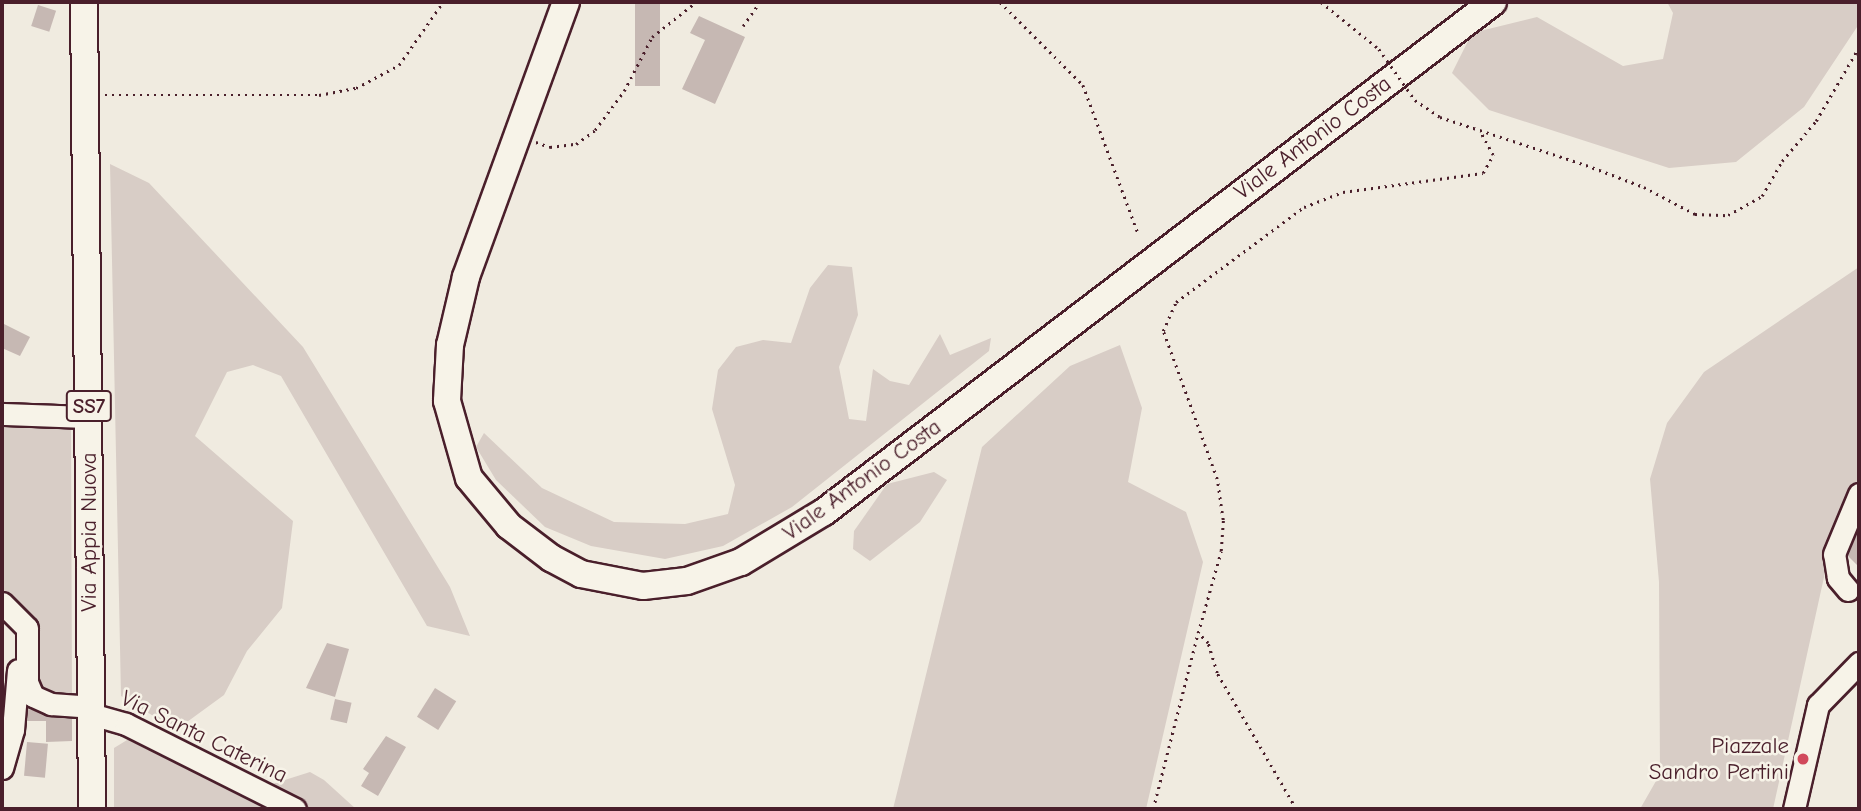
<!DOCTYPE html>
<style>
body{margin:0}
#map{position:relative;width:1861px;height:811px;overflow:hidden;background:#f0ebe0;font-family:"Comic Neue",sans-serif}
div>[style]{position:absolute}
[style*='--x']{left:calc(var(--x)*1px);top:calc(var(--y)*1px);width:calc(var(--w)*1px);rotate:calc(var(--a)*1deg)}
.green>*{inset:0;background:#d8cdc6}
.building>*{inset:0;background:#c6b8b3;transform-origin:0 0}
.path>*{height:2.5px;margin-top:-1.25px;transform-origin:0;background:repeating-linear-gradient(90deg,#4a1f2b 0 2px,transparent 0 7px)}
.roads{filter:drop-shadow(2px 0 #4a1f2b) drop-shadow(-2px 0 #4a1f2b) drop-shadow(0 2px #4a1f2b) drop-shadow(0 -2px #4a1f2b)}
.minor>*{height:21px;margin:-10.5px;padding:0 10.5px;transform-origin:10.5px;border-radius:10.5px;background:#f7f3e8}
.major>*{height:26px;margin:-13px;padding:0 13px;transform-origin:13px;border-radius:13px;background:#f7f3e8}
.path-bridge>*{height:2.5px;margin-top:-1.25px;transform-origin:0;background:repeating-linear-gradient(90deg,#4a1f2b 0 2px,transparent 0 7px)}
.dots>*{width:19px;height:19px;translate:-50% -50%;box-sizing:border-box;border:4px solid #f7f3e8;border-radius:50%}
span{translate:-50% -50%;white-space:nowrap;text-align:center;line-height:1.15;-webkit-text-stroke:5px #f7f3e8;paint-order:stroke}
.shield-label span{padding:2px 5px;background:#f7f3e8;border:2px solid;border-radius:5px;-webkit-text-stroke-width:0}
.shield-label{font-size:21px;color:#4a1f2b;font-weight:700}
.street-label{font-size:23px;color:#4a1f2b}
.poi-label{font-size:23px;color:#4a1f2b}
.right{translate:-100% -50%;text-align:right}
.frame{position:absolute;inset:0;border:4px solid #4a1f2b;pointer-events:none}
</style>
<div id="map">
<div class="green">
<div style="clip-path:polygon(1667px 2px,1859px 2px,1859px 24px,1804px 107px,1736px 162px,1669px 168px,1489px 110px,1452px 73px,1472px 33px,1537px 17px,1623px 66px,1663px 59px,1673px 13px)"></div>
<div style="clip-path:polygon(110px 164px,149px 183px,303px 347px,450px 587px,470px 636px,427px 626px,281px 376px,253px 365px,227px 372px,195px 436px,293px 521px,282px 608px,247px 651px,224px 695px,176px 730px,121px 696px)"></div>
<div style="clip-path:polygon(828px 265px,852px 267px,858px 315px,839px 367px,849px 419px,866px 421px,873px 369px,890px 381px,909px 385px,940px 334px,950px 355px,991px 338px,989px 351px,792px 507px,723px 546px,665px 559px,591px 546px,545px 527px,496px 480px,476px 447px,484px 433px,542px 488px,614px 522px,685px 524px,728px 514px,735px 485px,712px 409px,718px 370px,736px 347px,763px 340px,791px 343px,810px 288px)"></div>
<div style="clip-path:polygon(1859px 267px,1859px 488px,1837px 518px,1773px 809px,1640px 809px,1660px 774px,1659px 582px,1650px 479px,1667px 423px,1704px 372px)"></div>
<div style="clip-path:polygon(1120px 345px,1142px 408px,1128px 482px,1186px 512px,1203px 562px,1146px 809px,893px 809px,982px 447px,1070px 366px)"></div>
<div style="clip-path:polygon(2px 423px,71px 423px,72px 698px,43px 697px,31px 680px,33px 620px,2px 597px)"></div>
<div style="clip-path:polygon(934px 472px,947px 480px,920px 522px,870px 561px,853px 549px,854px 531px,887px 484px)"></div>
<div style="clip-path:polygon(132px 737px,282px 809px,114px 809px,114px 748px)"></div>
<div style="clip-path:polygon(310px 772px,324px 780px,356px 809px,307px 809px,274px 794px,269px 785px)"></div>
</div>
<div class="building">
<div style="left:635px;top:2px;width:25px;height:84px"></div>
<div style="left:38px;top:5px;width:19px;height:22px;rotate:18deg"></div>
<div style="clip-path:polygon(699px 16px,745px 37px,715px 104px,682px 89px,705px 40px,690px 33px)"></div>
<div style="clip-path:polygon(2px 323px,30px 337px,20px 356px,2px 348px)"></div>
<div style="clip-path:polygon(1859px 528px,1859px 567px,1848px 556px)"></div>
<div style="clip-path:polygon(327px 643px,349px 649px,335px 697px,306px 688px)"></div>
<div style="left:435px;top:688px;width:25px;height:34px;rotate:32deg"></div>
<div style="left:335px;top:699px;width:17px;height:21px;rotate:13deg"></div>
<div style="clip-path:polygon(28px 709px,72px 719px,72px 741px,46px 742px,46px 721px,27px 721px)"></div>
<div style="clip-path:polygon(386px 736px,406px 747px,378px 796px,361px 786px,369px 773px,363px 769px)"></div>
<div style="left:27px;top:742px;width:21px;height:34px;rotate:5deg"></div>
</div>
<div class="path">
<div style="--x:1000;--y:2;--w:117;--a:45"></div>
<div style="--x:1083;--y:85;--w:158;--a:69.6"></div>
<div style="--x:1321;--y:2;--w:75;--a:39"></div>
<div style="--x:743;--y:26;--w:29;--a:-55"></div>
<div style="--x:105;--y:95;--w:214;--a:0"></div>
<div style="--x:319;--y:95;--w:38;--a:-11"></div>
<div style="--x:356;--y:88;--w:49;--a:-28.1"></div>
<div style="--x:399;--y:65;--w:77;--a:-55.1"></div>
<div style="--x:1415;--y:100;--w:30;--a:34"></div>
<div style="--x:1440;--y:117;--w:154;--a:18.2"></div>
<div style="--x:1586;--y:165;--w:62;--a:20.8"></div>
<div style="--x:1644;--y:187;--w:58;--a:27.9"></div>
<div style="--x:1695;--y:214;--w:33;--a:2"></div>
<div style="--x:1728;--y:215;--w:39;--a:-29"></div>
<div style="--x:1762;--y:196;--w:40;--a:-60.3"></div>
<div style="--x:1782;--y:161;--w:52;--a:-49.6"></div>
<div style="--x:1816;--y:121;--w:86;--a:-59.8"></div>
<div style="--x:536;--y:142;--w:15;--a:20"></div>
<div style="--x:550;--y:147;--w:26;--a:-7"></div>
<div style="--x:576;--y:144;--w:24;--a:-36"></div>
<div style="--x:595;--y:130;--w:49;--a:-53.4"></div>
<div style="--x:624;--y:91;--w:61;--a:-62.6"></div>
<div style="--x:652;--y:37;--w:56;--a:-38.5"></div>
<div style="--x:1153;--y:809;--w:182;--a:-75.7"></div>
<div style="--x:1296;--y:809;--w:157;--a:-120.2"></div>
<div style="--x:1217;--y:673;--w:31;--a:-107"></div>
<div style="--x:1208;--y:643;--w:14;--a:-135"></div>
<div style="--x:1198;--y:633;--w:85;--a:-74.3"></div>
<div style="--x:1221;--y:551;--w:31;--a:-86"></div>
<div style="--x:1223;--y:520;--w:41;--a:-98.3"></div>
<div style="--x:1217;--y:479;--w:158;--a:-110"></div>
<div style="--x:1163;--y:331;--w:32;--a:-66"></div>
<div style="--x:1176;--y:302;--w:159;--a:-36.6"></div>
<div style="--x:1304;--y:207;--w:42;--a:-21"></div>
<div style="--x:1343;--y:192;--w:141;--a:-7.7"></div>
<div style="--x:1483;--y:173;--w:21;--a:-61"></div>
<div style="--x:1493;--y:155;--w:25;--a:-119"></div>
</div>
<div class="roads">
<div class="minor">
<div style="--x:2;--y:414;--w:87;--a:2"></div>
<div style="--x:1848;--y:590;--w:16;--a:-130"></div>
<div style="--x:1838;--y:578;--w:24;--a:-99"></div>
<div style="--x:1834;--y:554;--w:65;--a:-67.4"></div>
<div style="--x:2;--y:603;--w:35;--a:45"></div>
<div style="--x:27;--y:628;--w:54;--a:90"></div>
<div style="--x:27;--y:682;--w:15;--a:67"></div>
<div style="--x:33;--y:696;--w:20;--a:24"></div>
<div style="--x:51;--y:704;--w:39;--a:4"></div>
<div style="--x:91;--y:714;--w:36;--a:16"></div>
<div style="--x:126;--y:724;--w:189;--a:26.7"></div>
<div style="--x:2;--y:768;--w:40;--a:-74"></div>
<div style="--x:13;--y:730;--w:60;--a:-85.2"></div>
<div style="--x:1794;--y:809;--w:107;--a:-77"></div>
<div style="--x:1818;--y:705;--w:59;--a:-45.7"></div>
</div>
<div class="major">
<div style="--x:84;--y:2;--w:807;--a:89.43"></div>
<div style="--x:566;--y:2;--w:293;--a:110"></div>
<div style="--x:466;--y:277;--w:70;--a:103.2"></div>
<div style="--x:450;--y:345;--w:56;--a:93.1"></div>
<div style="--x:447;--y:401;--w:80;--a:74.1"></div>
<div style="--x:469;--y:478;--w:62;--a:50.2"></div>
<div style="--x:509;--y:526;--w:53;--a:37.3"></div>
<div style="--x:551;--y:558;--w:34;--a:28"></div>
<div style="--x:581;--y:574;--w:63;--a:11"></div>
<div style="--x:643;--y:586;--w:44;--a:-6.5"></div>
<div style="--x:687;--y:581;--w:57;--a:-19.4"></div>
<div style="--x:741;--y:562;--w:97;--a:-31.1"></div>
<div style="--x:824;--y:512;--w:841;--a:-37.32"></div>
</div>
</div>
<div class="path-bridge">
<div style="--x:1379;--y:49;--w:62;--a:54.8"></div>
</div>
<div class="dots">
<div style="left:1803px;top:759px;background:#d1495b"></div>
</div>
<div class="shield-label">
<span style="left:89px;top:406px">SS7</span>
</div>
<div class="street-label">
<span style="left:1313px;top:138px;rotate:-37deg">Viale Antonio Costa</span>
<span style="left:862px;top:480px;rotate:-36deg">Viale Antonio Costa</span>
<span style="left:89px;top:532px;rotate:-90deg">Via Appia Nuova</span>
<span style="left:204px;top:737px;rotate:26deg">Via Santa Caterina</span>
</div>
<div class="poi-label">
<span class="right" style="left:1789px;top:759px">Piazzale<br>Sandro Pertini</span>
</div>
<div class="frame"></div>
</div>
